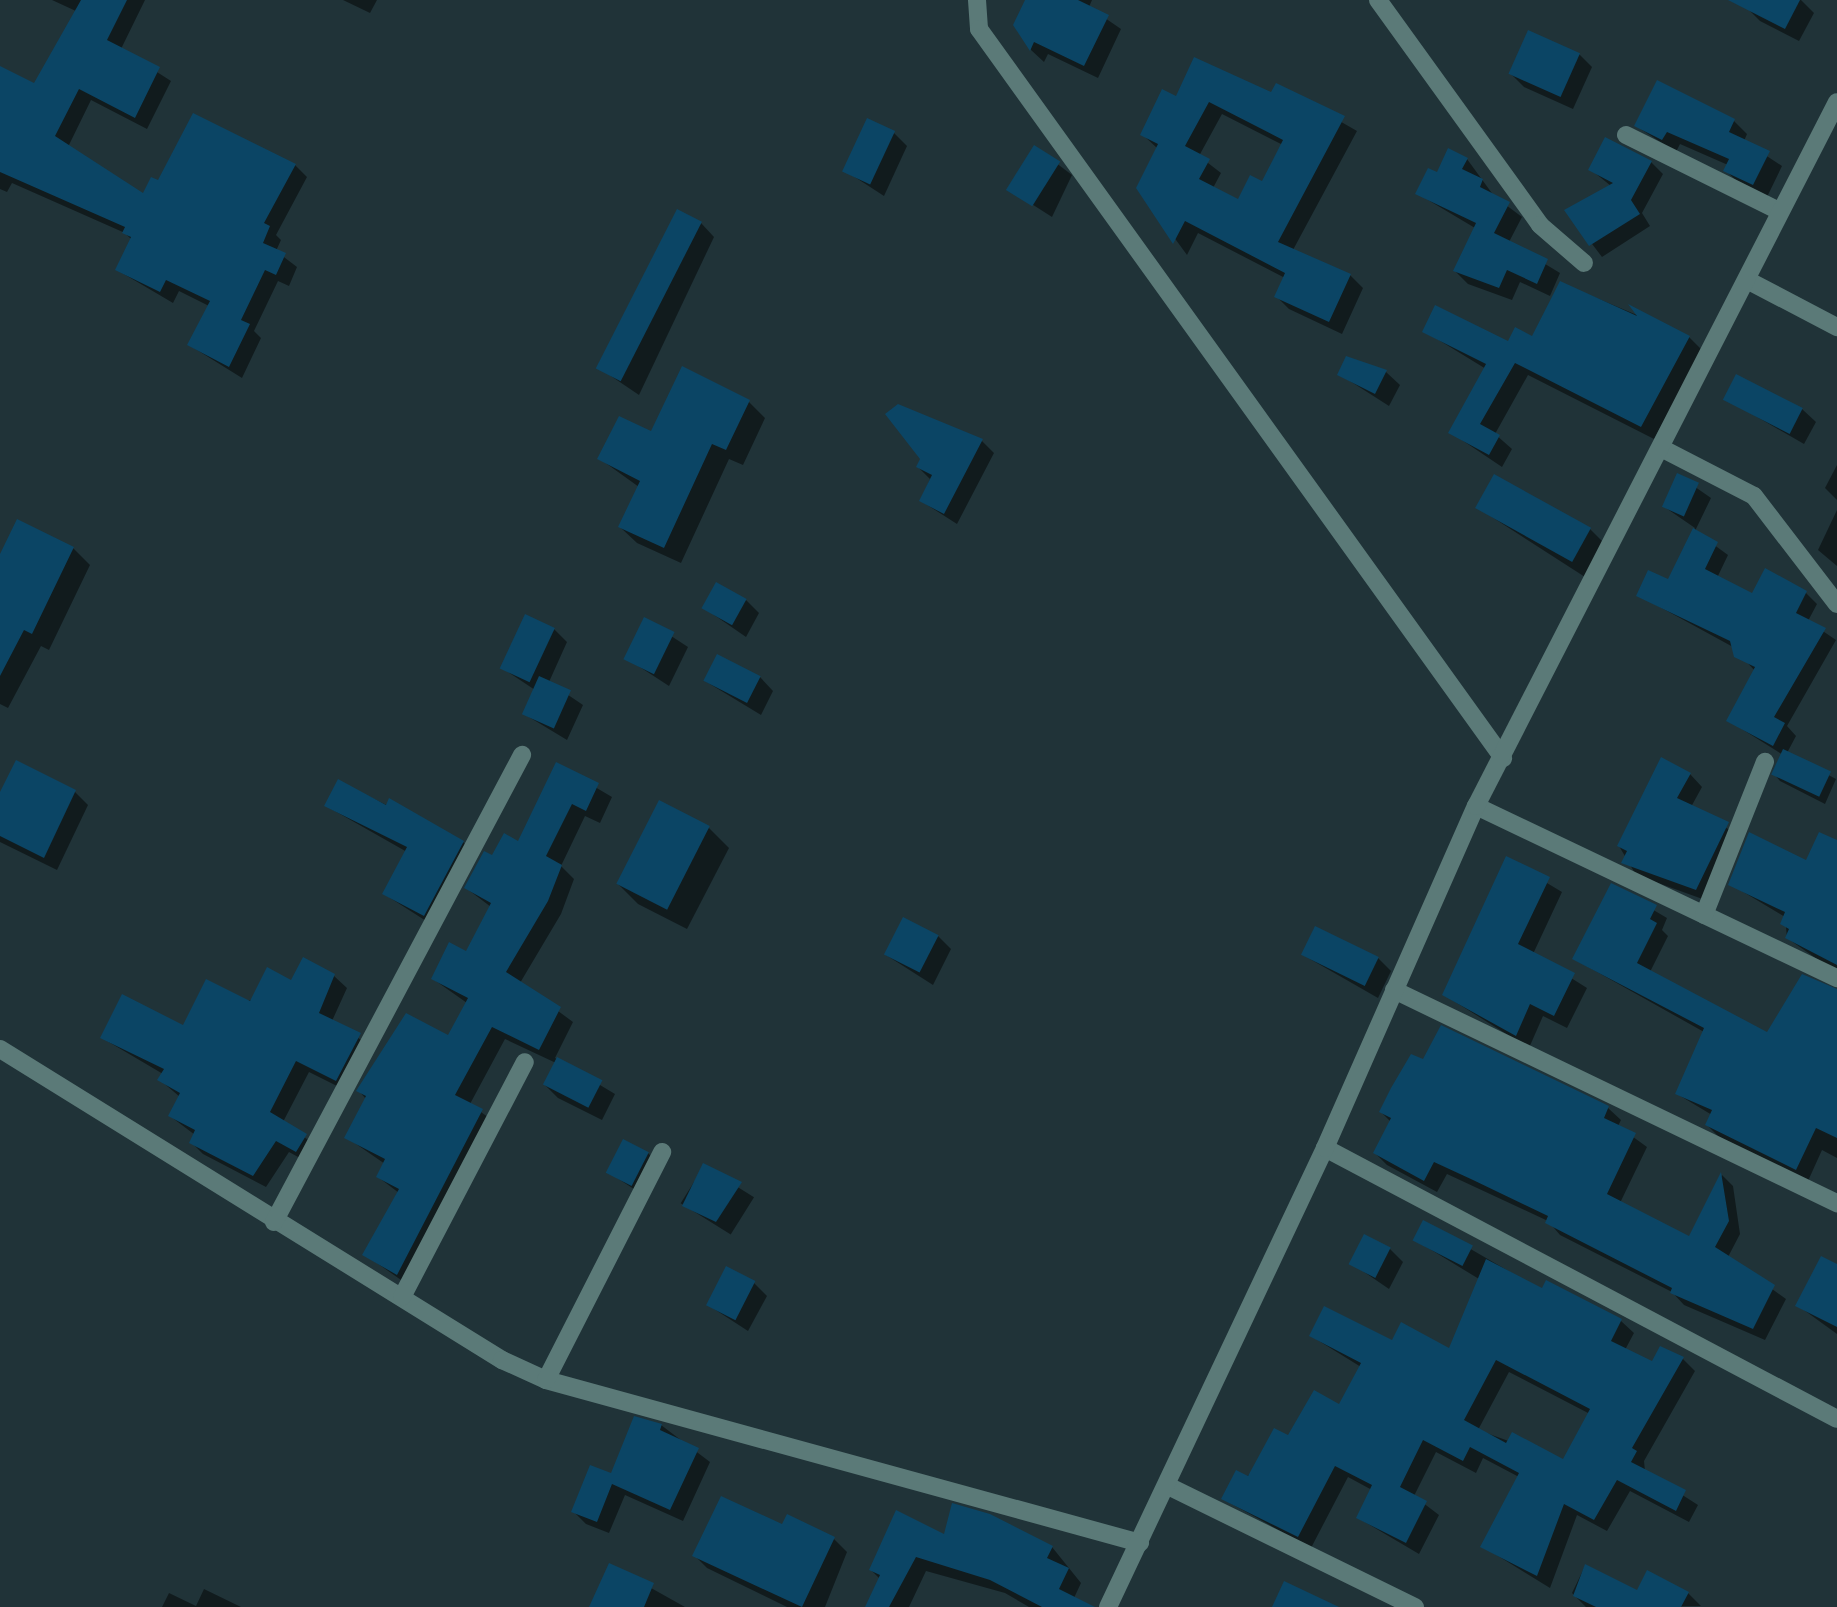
<!DOCTYPE html>
<style>
body{margin:0}
#map{position:relative;width:1837px;height:1607px;overflow:hidden;background:#203338;font-family:Jost,sans-serif}
div>[style]{position:absolute}
[style*='--x']{left:calc(var(--x)*1px);top:calc(var(--y)*1px);width:calc(var(--w)*1px);rotate:calc(var(--a)*1deg)}
.shadow>*{inset:0;background:#0007;transform-origin:0 0}
.building>*{inset:0;background:#0b4565;transform-origin:0 0}
.minor>*{height:18px;margin:-9px;padding:0 9px;transform-origin:9px;border-radius:9px;background:#5b7a78}
span{translate:-50% -50%;white-space:nowrap;text-align:center;line-height:1.15;-webkit-text-stroke:6px #203338;paint-order:stroke}
</style>
<div id="map">
<div class="shadow">
<div style="clip-path:polygon(52px 0,145px 0,121px 49px,171px 81px,147px 129px,91px 100px,68px 147px,144px 196px,159px 183px,295px 165px,307px 177px,276px 235px,281px 240px,276px 251px,297px 267px,289px 286px,278px 281px,254px 331px,261px 338px,242px 378px,189px 345px,209px 306px,179px 291px,173px 303px,117px 270px,131px 239px,125px 233px,12px 183px,7px 192px,0 189px,0 68px,35px 86px,78px 12px)"></div>
<div style="clip-path:polygon(343px 0,377px 0,370px 13px)"></div>
<div style="clip-path:polygon(1041px 0,1092px 0,1089px 7px,1121px 29px,1098px 78px,1048px 54px,1044px 62px,1031px 50px,1015px 24px)"></div>
<div style="clip-path:polygon(1751px 0,1801px 0,1814px 13px,1799px 41px,1760px 21px,1747px 8px)"></div>
<div style="clip-path:polygon(1579px 54px,1592px 67px,1573px 109px,1524px 87px,1511px 74px)"></div>
<div style="clip-path:polygon(evenodd,1277px 85px,1357px 131px,1293px 250px,1350px 275px,1363px 288px,1342px 334px,1289px 309px,1276px 296px,1285px 278px,1198px 233px,1187px 255px,1138px 188px,1158px 149px,1142px 134px,1177px 98px,1272px 95px,1277px 85px,1222px 114px,1283px 145px,1263px 184px,1239px 201px,1213px 188px,1221px 173px,1199px 156px,1222px 114px)"></div>
<div style="clip-path:polygon(1734px 121px,1747px 134px,1744px 141px,1782px 166px,1767px 197px,1739px 183px,1725px 170px,1728px 165px,1680px 144px,1676px 152px,1636px 126px)"></div>
<div style="clip-path:polygon(894px 133px,907px 146px,884px 196px,844px 170px)"></div>
<div style="clip-path:polygon(1035px 147px,1072px 175px,1052px 217px,1013px 192px)"></div>
<div style="clip-path:polygon(1467px 159px,1494px 196px,1522px 217px,1509px 242px,1560px 273px,1550px 296px,1520px 282px,1512px 300px,1468px 284px,1455px 271px,1475px 228px,1418px 194px)"></div>
<div style="clip-path:polygon(1651px 162px,1663px 174px,1642px 213px,1650px 226px,1602px 257px,1567px 211px,1611px 186px,1590px 169px)"></div>
<div style="clip-path:polygon(701px 223px,714px 237px,639px 395px,602px 370px)"></div>
<div style="clip-path:polygon(1561px 283px,1689px 337px,1702px 350px,1654px 439px,1528px 375px,1495px 434px,1512px 449px,1502px 467px,1450px 432px,1486px 369px,1424px 331px,1509px 343px,1533px 339px)"></div>
<div style="clip-path:polygon(1347px 358px,1386px 372px,1400px 385px,1389px 406px,1339px 374px)"></div>
<div style="clip-path:polygon(1726px 399px,1802px 409px,1816px 422px,1804px 444px)"></div>
<div style="clip-path:polygon(749px 402px,765px 418px,743px 465px,729px 459px,681px 563px,637px 543px,620px 527px,639px 487px,600px 459px,652px 434px)"></div>
<div style="clip-path:polygon(982px 441px,994px 453px,957px 524px,921px 501px,930px 479px,918px 467px)"></div>
<div style="clip-path:polygon(1837px 465px,1837px 500px,1825px 488px)"></div>
<div style="clip-path:polygon(1678px 475px,1711px 498px,1695px 531px,1728px 555px,1717px 578px,1753px 595px,1806px 593px,1817px 604px,1808px 621px,1836px 640px,1787px 726px,1796px 736px,1787px 753px,1836px 779px,1825px 804px,1780px 781px,1774px 774px,1783px 755px,1729px 721px,1755px 671px,1733px 647px,1638px 595px,1669px 581px,1695px 528px,1663px 506px)"></div>
<div style="clip-path:polygon(1478px 508px,1590px 529px,1603px 542px,1585px 577px)"></div>
<div style="clip-path:polygon(1837px 510px,1837px 566px,1818px 550px)"></div>
<div style="clip-path:polygon(73px 548px,90px 565px,49px 650px,41px 646px,8px 708px,0 704px,0 558px)"></div>
<div style="clip-path:polygon(746px 600px,759px 613px,746px 637px,704px 608px)"></div>
<div style="clip-path:polygon(645px 619px,688px 647px,669px 686px,626px 658px)"></div>
<div style="clip-path:polygon(554px 629px,567px 642px,549px 682px,583px 705px,567px 740px,524px 714px,535px 690px,502px 668px)"></div>
<div style="clip-path:polygon(760px 677px,773px 691px,761px 715px,705px 681px)"></div>
<div style="clip-path:polygon(556px 764px,612px 797px,600px 823px,585px 816px,561px 866px,574px 879px,561px 914px,520px 983px,573px 1022px,555px 1058px,615px 1094px,602px 1120px,558px 1098px,545px 1085px,556px 1063px,505px 1039px,470px 1104px,496px 1123px,411px 1287px,364px 1254px,399px 1193px,378px 1177px,385px 1164px,346px 1137px,366px 1099px,359px 1091px,448px 1037px,467px 1003px,433px 979px,467px 953px,491px 907px,466px 888px,493px 858px,519px 843px)"></div>
<div style="clip-path:polygon(1690px 774px,1702px 787px,1691px 807px,1740px 836px,1708px 901px,1636px 875px,1619px 846px)"></div>
<div style="clip-path:polygon(339px 782px,463px 842px,476px 855px,437px 928px,384px 894px,407px 852px,326px 806px)"></div>
<div style="clip-path:polygon(75px 792px,88px 805px,57px 870px,0 842px,0 795px)"></div>
<div style="clip-path:polygon(709px 828px,729px 848px,687px 929px,638px 904px,618px 884px)"></div>
<div style="clip-path:polygon(1837px 842px,1837px 973px,1787px 938px,1785px 917px,1730px 884px,1807px 862px)"></div>
<div style="clip-path:polygon(1507px 859px,1562px 892px,1533px 954px,1587px 988px,1567px 1028px,1543px 1016px,1529px 1048px,1444px 995px)"></div>
<div style="clip-path:polygon(1611px 885px,1667px 918px,1662px 930px,1668px 936px,1650px 972px,1768px 1034px,1837px 991px,1837px 1158px,1822px 1150px,1808px 1181px,1719px 1137px,1707px 1125px,1712px 1115px,1677px 1094px,1704px 1032px,1574px 959px)"></div>
<div style="clip-path:polygon(938px 936px,951px 949px,933px 985px,886px 955px)"></div>
<div style="clip-path:polygon(1303px 955px,1378px 958px,1391px 971px,1378px 998px)"></div>
<div style="clip-path:polygon(334px 976px,347px 988px,332px 1021px,372px 1047px,349px 1092px,309px 1072px,283px 1122px,318px 1147px,309px 1163px,289px 1152px,266px 1187px,203px 1154px,191px 1142px,195px 1135px,170px 1116px,180px 1097px,160px 1080px,163px 1074px,102px 1038px,184px 1027px,292px 983px)"></div>
<div style="clip-path:polygon(1441px 1027px,1608px 1108px,1621px 1120px,1618px 1126px,1647px 1147px,1620px 1203px,1690px 1238px,1722px 1175px,1733px 1186px,1740px 1234px,1728px 1257px,1786px 1299px,1765px 1340px,1684px 1305px,1672px 1292px,1560px 1235px,1548px 1221px,1447px 1174px,1437px 1192px,1387px 1165px,1375px 1153px,1391px 1122px,1381px 1112px,1423px 1062px)"></div>
<div style="clip-path:polygon(648px 1153px,661px 1167px,646px 1197px,608px 1172px)"></div>
<div style="left:704px;top:1166px;width:59px;height:44px;rotate:32deg"></div>
<div style="clip-path:polygon(evenodd,1424px 1222px,1543px 1291px,1547px 1283px,1621px 1321px,1634px 1333px,1625px 1350px,1653px 1364px,1683px 1359px,1695px 1371px,1644px 1461px,1645px 1471px,1698px 1505px,1689px 1522px,1630px 1491px,1607px 1531px,1577px 1515px,1550px 1588px,1482px 1546px,1519px 1477px,1483px 1458px,1476px 1473px,1436px 1452px,1414px 1496px,1439px 1515px,1419px 1554px,1358px 1518px,1372px 1490px,1348px 1477px,1311px 1548px,1223px 1499px,1288px 1438px,1340px 1407px,1361px 1367px,1311px 1336px,1450px 1350px,1479px 1279px,1415px 1240px,1424px 1222px,1509px 1372px,1590px 1414px,1564px 1461px,1478px 1430px,1509px 1372px)"></div>
<div style="clip-path:polygon(1390px 1249px,1403px 1262px,1389px 1289px,1351px 1263px)"></div>
<div style="clip-path:polygon(1837px 1266px,1837px 1334px,1797px 1305px)"></div>
<div style="clip-path:polygon(754px 1283px,767px 1296px,748px 1331px,708px 1305px)"></div>
<div style="clip-path:polygon(661px 1425px,710px 1462px,683px 1521px,625px 1495px,609px 1533px,586px 1524px,573px 1511px)"></div>
<div style="clip-path:polygon(783px 1526px,834px 1539px,847px 1552px,825px 1607px,787px 1607px,707px 1568px,694px 1555px)"></div>
<div style="clip-path:polygon(945px 1537px,1052px 1547px,1081px 1583px,1074px 1598px,1083px 1607px,1029px 1607px,1005px 1593px,926px 1571px,909px 1607px,867px 1607px,880px 1579px,871px 1570px)"></div>
<div style="clip-path:polygon(610px 1565px,685px 1607px,593px 1607px)"></div>
<div style="clip-path:polygon(1585px 1566px,1638px 1592px,1688px 1593px,1701px 1606px,1586px 1607px,1572px 1593px)"></div>
<div style="clip-path:polygon(204px 1589px,241px 1607px,162px 1607px,169px 1593px,196px 1606px)"></div>
</div>
<div class="building">
<div style="clip-path:polygon(81px 0,127px 0,107px 40px,160px 67px,135px 118px,79px 89px,55px 136px,143px 193px,151px 177px,158px 180px,193px 113px,296px 164px,264px 223px,270px 226px,263px 243px,286px 253px,276px 275px,265px 270px,241px 320px,250px 324px,229px 367px,187px 345px,210px 301px,166px 280px,160px 292px,115px 270px,131px 237px,122px 233px,125px 227px,0 172px,0 66px,34px 83px)"></div>
<div style="clip-path:polygon(1025px 0,1078px 0,1109px 15px,1084px 66px,1034px 42px,1030px 51px,1013px 25px)"></div>
<div style="clip-path:polygon(1728px 0,1800px 0,1785px 29px)"></div>
<div style="left:1528px;top:30px;width:57px;height:48px;rotate:24deg"></div>
<div style="clip-path:polygon(evenodd,1194px 57px,1271px 92px,1276px 83px,1345px 116px,1278px 242px,1351px 274px,1329px 322px,1274px 297px,1285px 273px,1185px 221px,1173px 244px,1136px 188px,1158px 144px,1140px 135px,1162px 89px,1176px 96px,1194px 57px,1209px 102px,1283px 140px,1262px 181px,1250px 175px,1238px 199px,1199px 179px,1210px 159px,1185px 146px,1209px 102px)"></div>
<div style="clip-path:polygon(1657px 80px,1735px 119px,1729px 132px,1770px 151px,1753px 185px,1723px 171px,1729px 159px,1667px 132px,1662px 140px,1634px 126px)"></div>
<div style="left:867px;top:118px;width:31px;height:59px;rotate:25deg"></div>
<div style="clip-path:polygon(1605px 137px,1652px 161px,1631px 200px,1640px 214px,1589px 246px,1564px 210px,1613px 183px,1588px 170px)"></div>
<div style="left:1034px;top:145px;width:31px;height:53px;rotate:32deg"></div>
<div style="clip-path:polygon(1448px 148px,1468px 158px,1462px 169px,1483px 179px,1480px 187px,1510px 202px,1494px 233px,1548px 259px,1537px 284px,1507px 270px,1499px 288px,1453px 271px,1476px 223px,1415px 194px,1428px 168px,1437px 172px)"></div>
<div style="left:677px;top:209px;width:28px;height:179px;rotate:27deg"></div>
<div style="clip-path:polygon(1560px 281px,1637px 316px,1628px 304px,1690px 336px,1641px 427px,1515px 363px,1480px 424px,1500px 435px,1489px 455px,1448px 433px,1486px 364px,1422px 332px,1435px 305px,1508px 341px,1515px 327px,1532px 336px)"></div>
<div style="clip-path:polygon(1346px 356px,1387px 370px,1375px 394px,1337px 375px)"></div>
<div style="clip-path:polygon(682px 366px,750px 400px,726px 450px,712px 444px,664px 548px,618px 527px,640px 481px,597px 459px,619px 416px,651px 431px)"></div>
<div style="left:1736px;top:374px;width:75px;height:29px;rotate:27deg"></div>
<div style="clip-path:polygon(898px 404px,983px 439px,944px 514px,919px 501px,932px 475px,916px 467px,920px 459px,885px 414px)"></div>
<div style="left:1677px;top:473px;width:24px;height:37px;rotate:24deg"></div>
<div style="left:1494px;top:474px;width:111px;height:39px;rotate:29deg"></div>
<div style="clip-path:polygon(17px 519px,74px 547px,32px 634px,24px 630px,0 676px,0 554px)"></div>
<div style="clip-path:polygon(1693px 528px,1718px 542px,1705px 569px,1752px 593px,1765px 568px,1807px 591px,1796px 613px,1826px 628px,1774px 717px,1785px 723px,1773px 746px,1726px 721px,1755px 667px,1734px 657px,1730px 641px,1636px 596px,1648px 570px,1668px 579px)"></div>
<div style="left:716px;top:582px;width:35px;height:30px;rotate:29deg"></div>
<div style="left:525px;top:614px;width:33px;height:60px;rotate:25deg"></div>
<div style="left:644px;top:617px;width:34px;height:47px;rotate:26deg"></div>
<div style="left:717px;top:654px;width:49px;height:30px;rotate:27deg"></div>
<div style="left:539px;top:676px;width:35px;height:42px;rotate:24deg"></div>
<div style="left:1783px;top:749px;width:53px;height:28px;rotate:25deg"></div>
<div style="clip-path:polygon(1661px 757px,1691px 773px,1677px 798px,1729px 822px,1696px 890px,1621px 863px,1627px 851px,1617px 846px)"></div>
<div style="clip-path:polygon(16px 760px,76px 790px,44px 858px,0 836px,0 792px)"></div>
<div style="clip-path:polygon(556px 762px,599px 783px,586px 811px,572px 804px,546px 856px,562px 865px,548px 901px,506px 972px,561px 1007px,539px 1050px,492px 1027px,455px 1095px,483px 1109px,397px 1275px,362px 1255px,399px 1189px,376px 1177px,385px 1159px,344px 1138px,366px 1096px,356px 1091px,406px 1013px,448px 1035px,468px 998px,431px 979px,449px 942px,466px 951px,491px 903px,464px 888px,484px 851px,492px 855px,504px 833px,518px 841px)"></div>
<div style="clip-path:polygon(338px 779px,386px 805px,389px 798px,464px 841px,424px 916px,382px 894px,407px 847px,324px 806px)"></div>
<div style="left:659px;top:800px;width:57px;height:94px;rotate:27deg"></div>
<div style="clip-path:polygon(1749px 832px,1806px 860px,1819px 832px,1837px 840px,1837px 965px,1785px 938px,1789px 929px,1780px 924px,1785px 912px,1728px 885px)"></div>
<div style="clip-path:polygon(1506px 856px,1550px 877px,1518px 944px,1575px 973px,1554px 1016px,1530px 1004px,1516px 1036px,1442px 995px)"></div>
<div style="clip-path:polygon(1611px 883px,1657px 905px,1650px 919px,1657px 923px,1637px 963px,1767px 1032px,1802px 974px,1837px 989px,1837px 1138px,1816px 1128px,1796px 1170px,1705px 1125px,1712px 1110px,1675px 1094px,1704px 1028px,1572px 959px)"></div>
<div style="left:903px;top:917px;width:40px;height:42px;rotate:27deg"></div>
<div style="left:1315px;top:926px;width:71px;height:32px;rotate:26deg"></div>
<div style="clip-path:polygon(303px 957px,335px 974px,319px 1013px,361px 1033px,336px 1081px,296px 1061px,270px 1112px,307px 1134px,296px 1152px,276px 1141px,253px 1176px,189px 1143px,195px 1130px,168px 1116px,180px 1093px,157px 1080px,164px 1069px,100px 1038px,122px 994px,183px 1025px,206px 979px,250px 1001px,267px 967px,291px 980px)"></div>
<div style="clip-path:polygon(1441px 1025px,1609px 1106px,1604px 1118px,1636px 1133px,1607px 1194px,1689px 1236px,1721px 1172px,1729px 1221px,1715px 1247px,1775px 1285px,1753px 1329px,1670px 1293px,1672px 1288px,1545px 1223px,1548px 1216px,1473px 1180px,1434px 1162px,1424px 1181px,1373px 1153px,1391px 1118px,1379px 1112px,1391px 1088px,1411px 1054px,1423px 1059px)"></div>
<div style="left:557px;top:1057px;width:51px;height:31px;rotate:27deg"></div>
<div style="left:623px;top:1139px;width:29px;height:38px;rotate:27deg"></div>
<div style="clip-path:polygon(703px 1163px,742px 1182px,716px 1222px,682px 1206px)"></div>
<div style="left:1423px;top:1220px;width:56px;height:23px;rotate:27deg"></div>
<div style="left:1364px;top:1234px;width:30px;height:34px;rotate:27deg"></div>
<div style="clip-path:polygon(1821px 1256px,1837px 1264px,1837px 1327px,1795px 1306px)"></div>
<div style="clip-path:polygon(evenodd,1486px 1259px,1542px 1288px,1546px 1280px,1622px 1319px,1611px 1341px,1652px 1361px,1660px 1346px,1684px 1357px,1632px 1448px,1637px 1451px,1631px 1462px,1686px 1490px,1676px 1511px,1617px 1480px,1594px 1520px,1564px 1504px,1537px 1576px,1480px 1547px,1519px 1473px,1470px 1447px,1463px 1461px,1423px 1440px,1400px 1487px,1427px 1501px,1406px 1543px,1356px 1518px,1372px 1485px,1335px 1466px,1298px 1537px,1221px 1499px,1236px 1470px,1248px 1476px,1274px 1428px,1288px 1435px,1314px 1390px,1339px 1404px,1361px 1363px,1309px 1336px,1324px 1306px,1392px 1340px,1401px 1322px,1449px 1348px,1486px 1259px,1496px 1360px,1590px 1409px,1563px 1459px,1512px 1432px,1506px 1443px,1464px 1420px,1496px 1360px)"></div>
<div style="left:726px;top:1266px;width:33px;height:44px;rotate:27deg"></div>
<div style="clip-path:polygon(634px 1416px,662px 1424px,660px 1430px,699px 1448px,670px 1510px,612px 1484px,597px 1522px,571px 1512px,590px 1465px,611px 1473px)"></div>
<div style="clip-path:polygon(721px 1496px,782px 1524px,787px 1514px,835px 1537px,802px 1607px,692px 1556px)"></div>
<div style="clip-path:polygon(952px 1503px,990px 1514px,1053px 1546px,1047px 1558px,1069px 1568px,1059px 1589px,1095px 1607px,1042px 1607px,990px 1580px,916px 1557px,889px 1607px,865px 1607px,880px 1575px,869px 1570px,896px 1510px,944px 1534px)"></div>
<div style="clip-path:polygon(609px 1563px,654px 1583px,644px 1607px,589px 1607px)"></div>
<div style="clip-path:polygon(1585px 1564px,1637px 1590px,1647px 1570px,1689px 1592px,1681px 1607px,1596px 1607px,1573px 1596px)"></div>
<div style="clip-path:polygon(1284px 1581px,1339px 1607px,1272px 1607px)"></div>
</div>
<div class="minor">
<div style="--x:977;--y:0;--w:29;--a:86"></div>
<div style="--x:979;--y:29;--w:898;--a:54.29"></div>
<div style="--x:1378;--y:0;--w:277;--a:54.2"></div>
<div style="--x:1540;--y:225;--w:58;--a:40.8"></div>
<div style="--x:1626;--y:135;--w:171;--a:26.4"></div>
<div style="--x:1747;--y:280;--w:102;--a:27.6"></div>
<div style="--x:1663;--y:449;--w:102;--a:27.3"></div>
<div style="--x:1754;--y:496;--w:136;--a:52.5"></div>
<div style="--x:1476;--y:806;--w:400;--a:25.5"></div>
<div style="--x:1704;--y:915;--w:165;--a:-68.3"></div>
<div style="--x:1394;--y:990;--w:492;--a:25.7"></div>
<div style="--x:0;--y:1049;--w:591;--a:31.78"></div>
<div style="--x:502;--y:1360;--w:48;--a:24.4"></div>
<div style="--x:546;--y:1380;--w:616;--a:15.34"></div>
<div style="--x:1325;--y:1148;--w:579;--a:27.89"></div>
<div style="--x:274;--y:1222;--w:529;--a:-62.03"></div>
<div style="--x:402;--y:1297;--w:265;--a:-62.4"></div>
<div style="--x:546;--y:1380;--w:256;--a:-63"></div>
<div style="--x:1168;--y:1486;--w:275;--a:26.1"></div>
<div style="--x:1108;--y:1607;--w:508;--a:-64.7"></div>
<div style="--x:1325;--y:1148;--w:374;--a:-66.2"></div>
<div style="--x:1476;--y:806;--w:791;--a:-62.85"></div>
</div>
</div>
